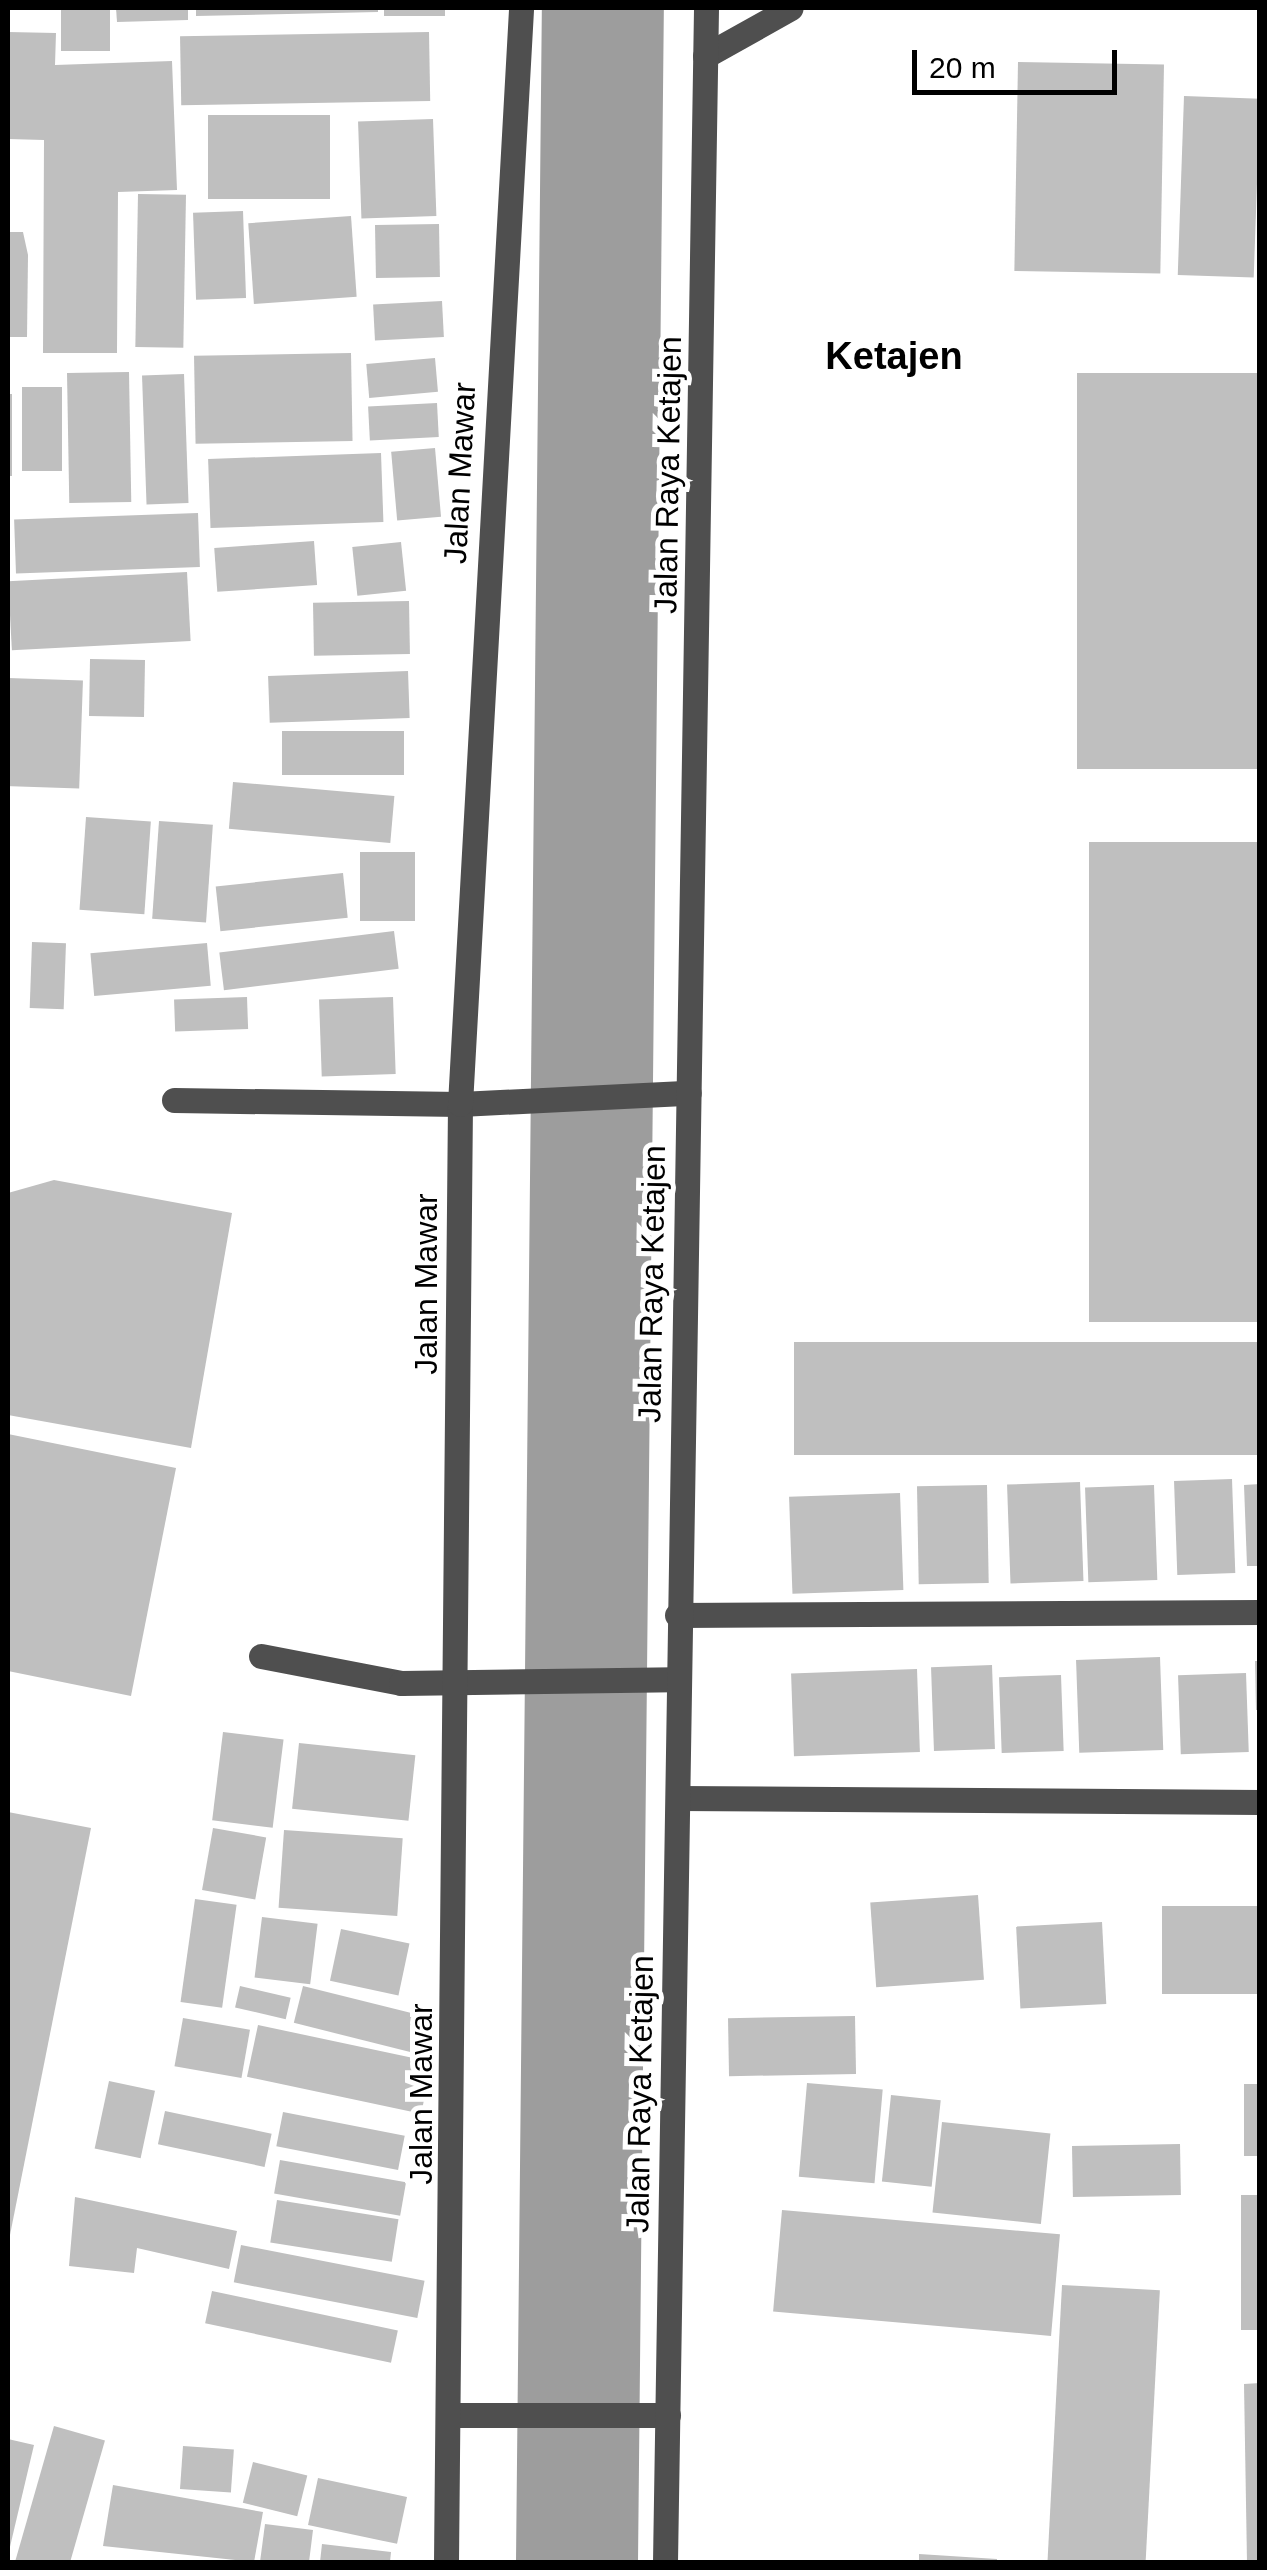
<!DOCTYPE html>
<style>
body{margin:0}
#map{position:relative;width:1267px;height:2570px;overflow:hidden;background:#fff;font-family:Helvetica,sans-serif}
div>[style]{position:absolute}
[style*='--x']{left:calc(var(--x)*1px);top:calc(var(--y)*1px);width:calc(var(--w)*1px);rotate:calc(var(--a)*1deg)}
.river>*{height:122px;margin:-61px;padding:0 61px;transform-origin:61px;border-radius:61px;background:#9d9d9d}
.building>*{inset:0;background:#bfbfbf;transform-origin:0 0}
.minor>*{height:25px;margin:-12.5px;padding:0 12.5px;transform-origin:12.5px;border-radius:12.5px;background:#4f4f4f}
span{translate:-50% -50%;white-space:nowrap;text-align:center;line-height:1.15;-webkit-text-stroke:10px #fff;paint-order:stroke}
.street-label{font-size:32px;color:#000}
.quarter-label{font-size:38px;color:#000;font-weight:700}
.frame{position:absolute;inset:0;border:10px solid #000;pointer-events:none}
.scale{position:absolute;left:912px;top:50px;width:205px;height:45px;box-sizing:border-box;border:5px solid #000;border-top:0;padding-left:12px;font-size:30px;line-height:35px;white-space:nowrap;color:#000;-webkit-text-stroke:8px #fff;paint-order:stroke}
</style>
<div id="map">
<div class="river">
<div style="--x:577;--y:2562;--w:2554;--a:-89.42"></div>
</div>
<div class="building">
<div style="left:61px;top:8px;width:49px;height:43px"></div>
<div style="clip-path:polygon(116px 8px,188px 8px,188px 20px,117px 22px)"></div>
<div style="clip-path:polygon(196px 8px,378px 8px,378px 12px,196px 16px)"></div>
<div style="left:384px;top:8px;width:61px;height:8px"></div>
<div style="clip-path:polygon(8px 32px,56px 33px,55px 65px,172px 61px,177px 190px,118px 192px,117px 353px,43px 353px,44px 140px,8px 139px)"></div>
<div style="left:429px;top:32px;width:69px;height:249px;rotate:89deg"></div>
<div style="left:1018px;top:62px;width:146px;height:209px;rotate:1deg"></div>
<div style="left:1184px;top:96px;width:76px;height:179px;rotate:2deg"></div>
<div style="left:208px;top:115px;width:122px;height:84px"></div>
<div style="left:433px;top:119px;width:97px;height:75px;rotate:88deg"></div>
<div style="left:138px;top:194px;width:48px;height:153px;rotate:1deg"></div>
<div style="left:243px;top:211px;width:87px;height:50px;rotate:88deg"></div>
<div style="left:351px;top:216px;width:81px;height:103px;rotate:86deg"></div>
<div style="left:439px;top:224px;width:53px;height:64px;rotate:89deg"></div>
<div style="clip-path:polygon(8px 232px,23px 232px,28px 255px,27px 337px,8px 337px)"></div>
<div style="left:442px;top:301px;width:36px;height:69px;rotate:87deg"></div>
<div style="left:351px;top:353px;width:88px;height:157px;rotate:89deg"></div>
<div style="left:435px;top:358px;width:34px;height:69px;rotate:85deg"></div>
<div style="left:129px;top:372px;width:130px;height:62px;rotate:89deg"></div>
<div style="left:1260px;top:373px;width:396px;height:183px;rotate:90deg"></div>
<div style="left:184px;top:374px;width:129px;height:42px;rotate:88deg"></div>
<div style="left:22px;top:387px;width:40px;height:84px"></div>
<div style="left:8px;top:394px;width:4px;height:82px"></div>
<div style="left:437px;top:403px;width:34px;height:69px;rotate:87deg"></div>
<div style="left:435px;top:448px;width:69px;height:44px;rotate:85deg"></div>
<div style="left:381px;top:453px;width:69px;height:173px;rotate:88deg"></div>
<div style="left:198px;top:513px;width:54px;height:184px;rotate:88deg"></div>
<div style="left:314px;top:541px;width:44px;height:100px;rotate:86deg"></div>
<div style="left:401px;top:542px;width:49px;height:49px;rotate:84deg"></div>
<div style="left:187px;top:572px;width:69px;height:179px;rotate:87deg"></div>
<div style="left:409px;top:601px;width:53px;height:96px;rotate:89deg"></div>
<div style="left:145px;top:660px;width:57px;height:55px;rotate:91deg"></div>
<div style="left:408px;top:671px;width:47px;height:140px;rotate:88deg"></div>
<div style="left:8px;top:678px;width:75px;height:108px;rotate:2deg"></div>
<div style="left:282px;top:731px;width:122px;height:44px"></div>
<div style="left:233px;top:782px;width:162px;height:47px;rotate:5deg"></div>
<div style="left:86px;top:817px;width:65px;height:93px;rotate:4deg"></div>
<div style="left:159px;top:821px;width:54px;height:98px;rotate:4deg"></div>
<div style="left:1260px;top:842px;width:480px;height:171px;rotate:90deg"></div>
<div style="left:360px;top:852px;width:55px;height:69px"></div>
<div style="left:343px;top:873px;width:45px;height:128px;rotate:84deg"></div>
<div style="left:394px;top:931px;width:38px;height:176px;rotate:83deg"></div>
<div style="left:32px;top:942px;width:34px;height:66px;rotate:2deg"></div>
<div style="left:207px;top:943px;width:43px;height:117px;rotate:85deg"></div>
<div style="left:247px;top:997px;width:32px;height:73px;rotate:88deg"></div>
<div style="left:393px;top:997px;width:77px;height:74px;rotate:88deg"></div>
<div style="clip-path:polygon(54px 1180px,232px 1213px,191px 1448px,8px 1415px,8px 1193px)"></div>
<div style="left:1260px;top:1342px;width:113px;height:466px;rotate:90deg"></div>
<div style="clip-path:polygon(8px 1434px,176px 1468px,131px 1696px,8px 1671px)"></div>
<div style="left:1232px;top:1479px;width:94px;height:58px;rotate:88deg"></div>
<div style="left:1080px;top:1482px;width:99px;height:73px;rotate:88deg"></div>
<div style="clip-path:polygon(1260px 1484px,1260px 1566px,1247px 1566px,1244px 1485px)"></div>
<div style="left:987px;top:1485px;width:98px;height:70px;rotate:89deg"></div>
<div style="left:1154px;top:1485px;width:95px;height:69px;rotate:88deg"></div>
<div style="left:900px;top:1493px;width:97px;height:111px;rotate:88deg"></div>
<div style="left:1160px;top:1657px;width:93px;height:84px;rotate:88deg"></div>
<div style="clip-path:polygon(1255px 1661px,1260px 1661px,1260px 1710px,1256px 1710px)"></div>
<div style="left:992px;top:1665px;width:84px;height:61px;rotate:88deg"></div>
<div style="left:917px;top:1669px;width:83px;height:126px;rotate:88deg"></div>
<div style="left:1246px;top:1673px;width:79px;height:68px;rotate:88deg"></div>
<div style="left:1061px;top:1675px;width:76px;height:62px;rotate:88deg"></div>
<div style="left:223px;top:1732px;width:61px;height:89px;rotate:7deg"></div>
<div style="left:299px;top:1743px;width:117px;height:66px;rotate:6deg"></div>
<div style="clip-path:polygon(8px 1812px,91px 1828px,9px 2240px,8px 2239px)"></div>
<div style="left:213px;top:1828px;width:54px;height:63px;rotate:10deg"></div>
<div style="left:284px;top:1830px;width:119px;height:78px;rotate:4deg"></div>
<div style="left:978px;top:1895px;width:85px;height:108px;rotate:86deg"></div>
<div style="left:195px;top:1899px;width:42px;height:104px;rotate:8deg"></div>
<div style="left:1260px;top:1906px;width:88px;height:98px;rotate:90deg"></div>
<div style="left:262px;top:1917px;width:56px;height:61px;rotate:7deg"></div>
<div style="left:1102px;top:1922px;width:82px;height:86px;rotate:87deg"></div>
<div style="left:341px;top:1929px;width:70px;height:53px;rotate:12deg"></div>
<div style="left:240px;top:1986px;width:52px;height:22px;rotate:13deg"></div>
<div style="left:303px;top:1986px;width:122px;height:38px;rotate:14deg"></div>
<div style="left:855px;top:2016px;width:58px;height:127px;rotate:89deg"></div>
<div style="left:183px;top:2018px;width:68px;height:49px;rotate:10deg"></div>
<div style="left:258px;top:2025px;width:178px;height:53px;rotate:12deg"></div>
<div style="left:109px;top:2081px;width:47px;height:69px;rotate:12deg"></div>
<div style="left:807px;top:2083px;width:76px;height:94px;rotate:5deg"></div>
<div style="left:1244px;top:2084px;width:16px;height:72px"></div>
<div style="left:891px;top:2095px;width:50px;height:87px;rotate:6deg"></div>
<div style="left:165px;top:2111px;width:109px;height:34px;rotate:12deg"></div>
<div style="left:283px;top:2112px;width:124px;height:35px;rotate:11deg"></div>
<div style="left:942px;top:2122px;width:109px;height:91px;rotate:6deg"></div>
<div style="left:1180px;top:2144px;width:51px;height:108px;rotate:89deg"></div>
<div style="left:280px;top:2160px;width:128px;height:34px;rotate:10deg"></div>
<div style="left:1241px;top:2195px;width:19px;height:135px"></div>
<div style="clip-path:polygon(75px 2197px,237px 2231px,229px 2269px,137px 2248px,134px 2273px,69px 2266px)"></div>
<div style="left:277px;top:2200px;width:123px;height:43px;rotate:9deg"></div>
<div style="left:782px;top:2210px;width:279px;height:102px;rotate:5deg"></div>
<div style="left:241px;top:2245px;width:187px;height:38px;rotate:11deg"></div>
<div style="left:1062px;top:2285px;width:98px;height:277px;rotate:3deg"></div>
<div style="left:212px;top:2291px;width:190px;height:33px;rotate:12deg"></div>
<div style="clip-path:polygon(1260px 2383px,1260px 2562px,1247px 2562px,1244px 2384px)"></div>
<div style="left:54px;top:2426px;width:53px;height:141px;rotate:16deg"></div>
<div style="clip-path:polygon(8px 2439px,34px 2445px,9px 2551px,8px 2550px)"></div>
<div style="left:183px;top:2446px;width:51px;height:43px;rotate:4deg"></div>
<div style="left:253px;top:2462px;width:56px;height:42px;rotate:14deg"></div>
<div style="left:318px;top:2478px;width:91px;height:48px;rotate:12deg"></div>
<div style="clip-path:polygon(113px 2485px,263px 2512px,254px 2562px,103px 2546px)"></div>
<div style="clip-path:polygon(265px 2524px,313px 2530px,309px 2562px,260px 2562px)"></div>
<div style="clip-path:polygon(322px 2544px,391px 2552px,390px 2562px,320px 2562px)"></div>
<div style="clip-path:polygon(919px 2554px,997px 2559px,997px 2562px,919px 2562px)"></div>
</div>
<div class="minor">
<div style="--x:705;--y:56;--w:98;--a:-29.2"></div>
<div style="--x:174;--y:1100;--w:286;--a:0.8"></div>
<div style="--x:460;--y:1104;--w:229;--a:-2.8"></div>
<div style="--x:677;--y:1615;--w:583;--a:-0.29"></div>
<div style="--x:261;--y:1656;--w:143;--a:10.9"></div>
<div style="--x:401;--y:1683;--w:273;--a:-0.8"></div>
<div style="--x:678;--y:1798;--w:582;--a:0.39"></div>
<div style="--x:452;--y:2415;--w:216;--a:0"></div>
<div style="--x:446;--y:2562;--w:1458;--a:-89.45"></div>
<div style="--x:460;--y:1104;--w:1098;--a:-86.81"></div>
<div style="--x:665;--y:2562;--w:2554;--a:-89.08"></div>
</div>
<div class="street-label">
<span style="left:460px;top:473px;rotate:-87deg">Jalan Mawar</span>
<span style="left:668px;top:475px;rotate:-89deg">Jalan Raya Ketajen</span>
<span style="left:426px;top:1284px;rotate:-90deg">Jalan Mawar</span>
<span style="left:652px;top:1284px;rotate:-89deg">Jalan Raya Ketajen</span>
<span style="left:421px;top:2094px;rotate:-90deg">Jalan Mawar</span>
<span style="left:640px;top:2094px;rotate:-89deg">Jalan Raya Ketajen</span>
</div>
<div class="quarter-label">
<span style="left:894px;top:357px">Ketajen</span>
</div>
<div class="frame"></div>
<div class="scale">20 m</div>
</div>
